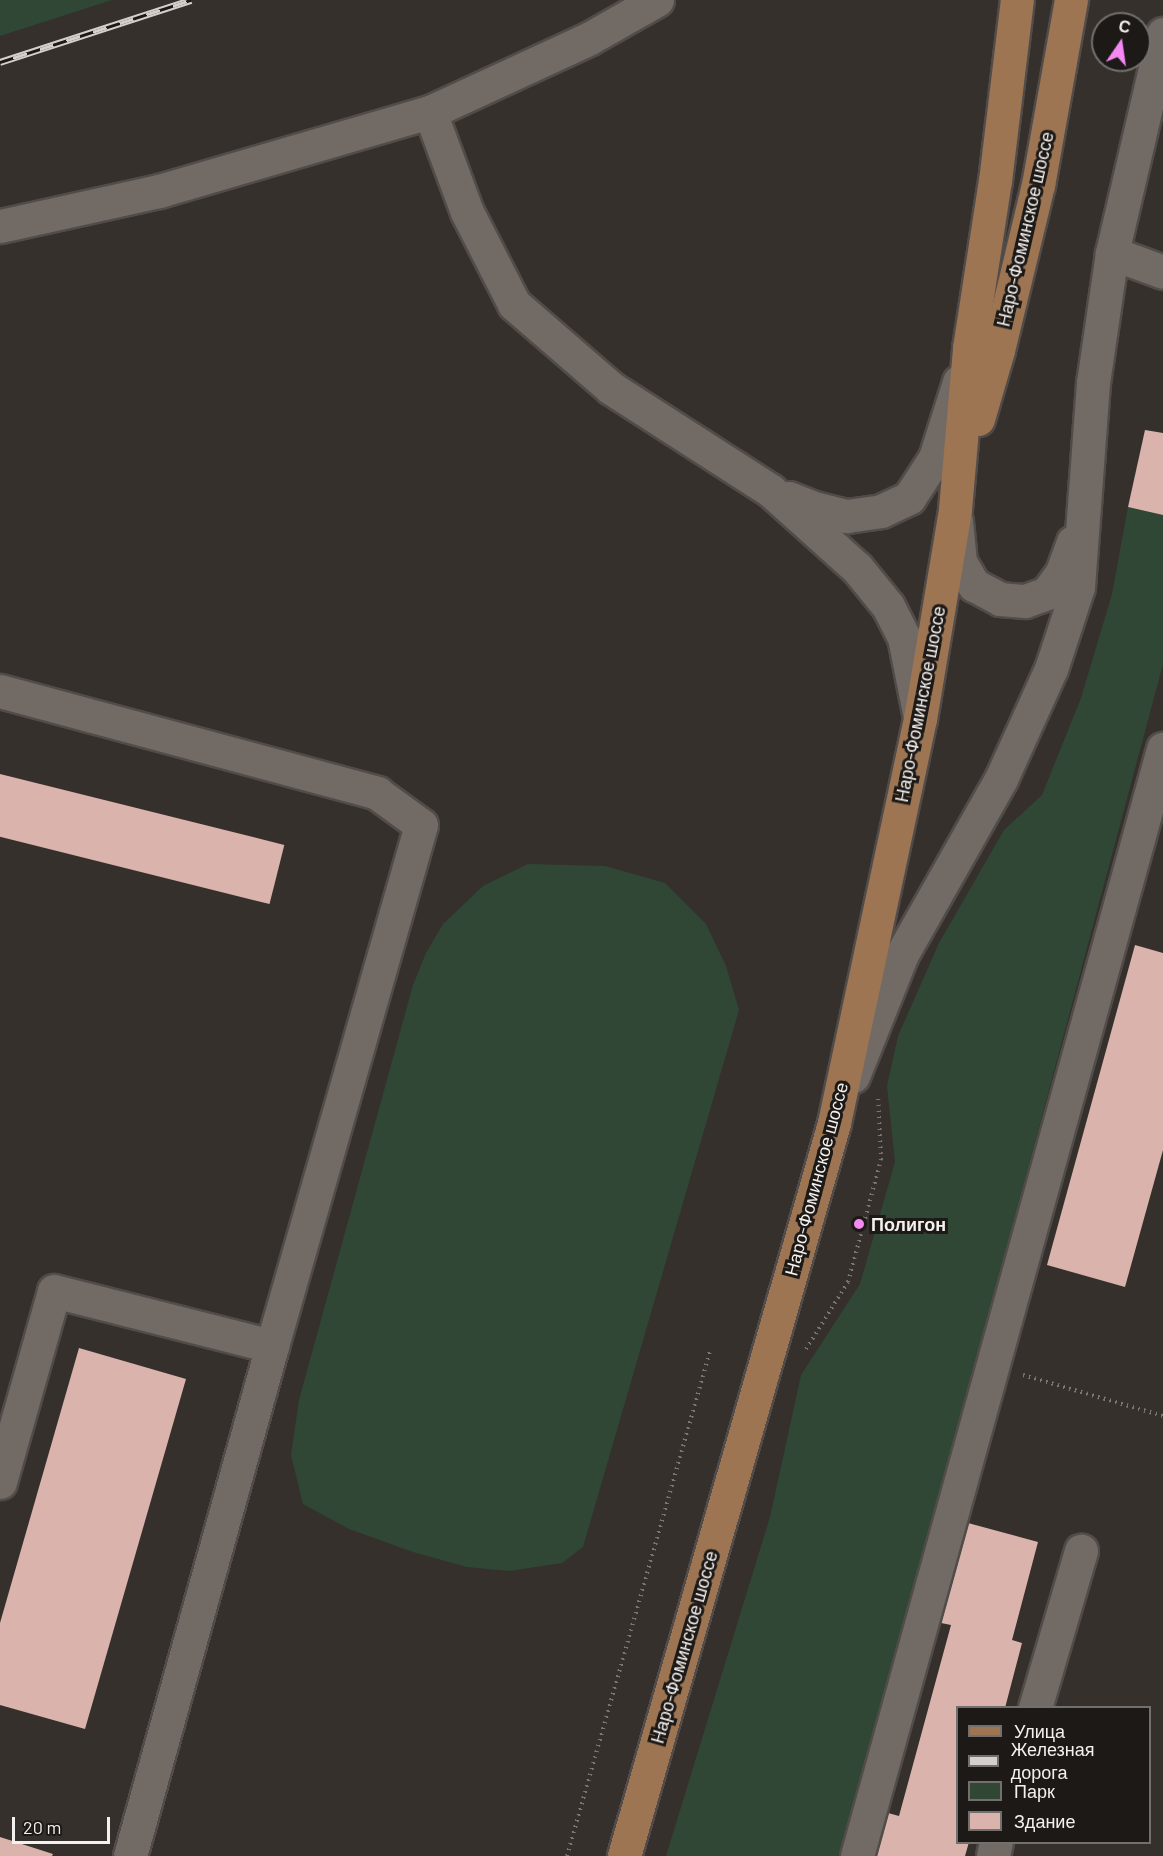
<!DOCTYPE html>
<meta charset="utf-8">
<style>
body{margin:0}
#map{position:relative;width:1163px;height:1856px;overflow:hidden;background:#36302c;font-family:Barlow,sans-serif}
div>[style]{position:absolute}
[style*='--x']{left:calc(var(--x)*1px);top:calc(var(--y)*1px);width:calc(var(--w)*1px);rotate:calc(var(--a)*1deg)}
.green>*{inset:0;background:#2f4734}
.building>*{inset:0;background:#dbb3ad;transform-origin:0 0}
.path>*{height:4px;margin-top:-2px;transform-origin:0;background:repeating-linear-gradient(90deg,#7b7672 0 1.5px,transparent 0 6px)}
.roads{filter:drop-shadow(2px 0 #514c49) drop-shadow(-2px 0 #514c49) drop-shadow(0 2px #514c49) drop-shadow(0 -2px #514c49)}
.minor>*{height:33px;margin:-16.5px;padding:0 16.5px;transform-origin:16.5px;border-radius:16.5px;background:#716a65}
.major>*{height:33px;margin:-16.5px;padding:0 16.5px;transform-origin:16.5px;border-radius:16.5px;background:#9d7552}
.rail>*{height:7px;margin-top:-3.5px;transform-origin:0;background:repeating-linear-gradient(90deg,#1c1917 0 14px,#d5d0cd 0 28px);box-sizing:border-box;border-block:2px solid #d5d0cd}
.dots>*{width:16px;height:16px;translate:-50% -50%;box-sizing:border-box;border:3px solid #1c1917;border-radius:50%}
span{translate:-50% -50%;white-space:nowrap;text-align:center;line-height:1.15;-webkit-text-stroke:6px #1c1917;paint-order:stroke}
.street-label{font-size:18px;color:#f4f0ed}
.poi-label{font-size:18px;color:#f4f0ed;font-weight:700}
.left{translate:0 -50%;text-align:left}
.legend{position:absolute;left:956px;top:1706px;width:195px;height:138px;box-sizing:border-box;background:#1c1917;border:2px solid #726f6d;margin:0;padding:8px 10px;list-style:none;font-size:18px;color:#f4f0ed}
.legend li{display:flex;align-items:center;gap:12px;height:30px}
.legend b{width:30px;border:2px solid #726f6d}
.north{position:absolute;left:1091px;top:12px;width:60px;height:60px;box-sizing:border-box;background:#1c1917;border:2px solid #726f6d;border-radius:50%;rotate:13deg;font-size:16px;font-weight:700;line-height:24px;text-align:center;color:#f4f0ed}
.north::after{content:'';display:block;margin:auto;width:21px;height:27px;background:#f389f1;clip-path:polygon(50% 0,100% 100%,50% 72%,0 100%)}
.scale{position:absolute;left:12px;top:1817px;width:98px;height:27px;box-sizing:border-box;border:3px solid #f4f0ed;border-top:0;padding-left:8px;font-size:18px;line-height:21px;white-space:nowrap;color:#f4f0ed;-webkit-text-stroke:4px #1c1917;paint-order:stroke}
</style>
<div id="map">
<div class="green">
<div style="clip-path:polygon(0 0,112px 0,0 36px)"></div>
<div style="clip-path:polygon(1128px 507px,1163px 515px,1163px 664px,844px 1856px,666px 1856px,770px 1517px,801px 1375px,860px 1284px,895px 1162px,887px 1086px,898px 1036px,939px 943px,1004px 830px,1042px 795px,1081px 698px,1112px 594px)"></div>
<div style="clip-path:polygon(528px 864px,605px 866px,665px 883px,706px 924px,726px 966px,739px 1010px,583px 1547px,562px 1563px,509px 1571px,467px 1567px,413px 1552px,349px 1529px,303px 1504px,291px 1455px,299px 1400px,413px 985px,426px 953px,443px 924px,483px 886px)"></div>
</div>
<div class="building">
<div style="clip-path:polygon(1145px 430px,1163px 433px,1163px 515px,1128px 507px)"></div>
<div style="left:0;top:774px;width:293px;height:61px;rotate:14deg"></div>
<div style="clip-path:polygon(1135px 945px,1163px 953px,1163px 1150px,1125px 1287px,1047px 1265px)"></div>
<div style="clip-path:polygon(79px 1348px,186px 1379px,85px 1729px,0 1705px,0 1623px)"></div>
<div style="clip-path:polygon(968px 1523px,1038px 1542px,1012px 1640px,1022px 1643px,1005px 1708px,958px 1708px,958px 1842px,969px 1842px,965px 1856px,876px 1856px,888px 1813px,899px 1816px,951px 1625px,941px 1623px)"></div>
<div style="clip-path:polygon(0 1837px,53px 1854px,52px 1856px,0 1856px)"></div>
</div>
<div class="path">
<div style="--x:806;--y:1349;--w:79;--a:-57.9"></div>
<div style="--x:848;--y:1282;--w:126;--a:-74.9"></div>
<div style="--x:881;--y:1160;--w:63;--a:-92.7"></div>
<div style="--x:1023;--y:1375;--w:146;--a:16.3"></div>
<div style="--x:567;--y:1856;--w:525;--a:-74.19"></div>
</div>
<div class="roads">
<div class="minor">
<div style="--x:430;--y:112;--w:107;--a:69.7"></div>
<div style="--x:467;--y:212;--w:103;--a:62.9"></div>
<div style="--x:514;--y:304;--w:128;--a:40.9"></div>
<div style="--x:611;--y:388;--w:189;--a:32.7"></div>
<div style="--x:770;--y:490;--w:117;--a:41.9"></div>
<div style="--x:857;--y:568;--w:49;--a:50.8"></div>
<div style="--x:888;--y:606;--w:35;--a:63"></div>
<div style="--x:904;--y:637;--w:77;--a:78.8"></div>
<div style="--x:0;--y:226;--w:163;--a:-12.4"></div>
<div style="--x:159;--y:191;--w:282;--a:-16.3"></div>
<div style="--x:430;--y:112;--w:176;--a:-24.8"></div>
<div style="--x:590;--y:38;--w:77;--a:-29.6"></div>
<div style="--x:1112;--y:253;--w:54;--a:20.4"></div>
<div style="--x:789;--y:498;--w:27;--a:22"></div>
<div style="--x:814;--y:508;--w:34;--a:14"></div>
<div style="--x:847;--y:516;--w:34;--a:-8"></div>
<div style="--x:881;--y:511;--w:31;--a:-25"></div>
<div style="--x:909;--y:498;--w:48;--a:-57"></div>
<div style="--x:935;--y:458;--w:80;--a:-72.5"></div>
<div style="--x:956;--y:521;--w:41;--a:84.4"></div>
<div style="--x:960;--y:562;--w:27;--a:59"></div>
<div style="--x:974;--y:585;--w:30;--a:28"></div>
<div style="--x:1000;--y:599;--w:25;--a:5"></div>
<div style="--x:1025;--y:601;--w:23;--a:-20"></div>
<div style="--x:1047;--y:593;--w:26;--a:-54"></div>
<div style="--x:1062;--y:572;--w:32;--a:-70"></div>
<div style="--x:0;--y:691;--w:391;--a:15.1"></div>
<div style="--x:377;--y:793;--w:54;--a:36"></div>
<div style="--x:421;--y:825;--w:542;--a:105.96"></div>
<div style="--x:853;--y:1076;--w:131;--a:-68.1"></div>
<div style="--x:902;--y:954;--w:201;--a:-60.5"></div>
<div style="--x:1001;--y:779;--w:121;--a:-65.6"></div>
<div style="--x:1051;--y:669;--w:86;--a:-71.8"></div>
<div style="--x:1078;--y:587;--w:205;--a:-85.8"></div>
<div style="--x:1093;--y:383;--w:131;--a:-81.7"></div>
<div style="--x:1112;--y:253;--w:225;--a:-76.9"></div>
<div style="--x:0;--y:1482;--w:198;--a:-74.2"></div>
<div style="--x:54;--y:1291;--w:225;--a:14.2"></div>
<div style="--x:272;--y:1346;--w:529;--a:105.56"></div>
<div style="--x:1035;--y:1708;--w:164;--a:-73.7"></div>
<div style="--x:857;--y:1856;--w:1149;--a:-74.55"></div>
<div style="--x:993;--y:1856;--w:14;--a:-78"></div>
</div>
<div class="major">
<div style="--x:978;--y:419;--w:72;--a:-73.8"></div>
<div style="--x:998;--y:350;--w:170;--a:-76.4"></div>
<div style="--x:1038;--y:185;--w:188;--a:-79.9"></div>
<div style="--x:624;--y:1856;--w:762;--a:-74.01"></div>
<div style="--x:834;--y:1123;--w:413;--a:-78"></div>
<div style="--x:920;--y:719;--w:213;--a:-80.5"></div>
<div style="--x:955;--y:509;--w:162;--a:-85"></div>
<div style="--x:969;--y:348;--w:169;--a:-81.2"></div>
<div style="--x:995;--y:181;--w:182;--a:-83.1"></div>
</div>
</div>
<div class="rail">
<div style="--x:0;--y:62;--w:201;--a:-18"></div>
</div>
<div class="dots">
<div style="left:859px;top:1224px;background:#f389f1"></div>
</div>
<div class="street-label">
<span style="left:1025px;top:229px;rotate:-77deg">Наро-Фоминское шоссе</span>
<span style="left:920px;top:704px;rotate:-79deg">Наро-Фоминское шоссе</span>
<span style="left:816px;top:1179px;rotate:-75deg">Наро-Фоминское шоссе</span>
<span style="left:684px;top:1647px;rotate:-74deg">Наро-Фоминское шоссе</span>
</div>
<div class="poi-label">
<span class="left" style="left:871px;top:1224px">Полигон</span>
</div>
<ul class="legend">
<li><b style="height:8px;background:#9d7552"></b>Улица</li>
<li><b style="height:8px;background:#d5d0cd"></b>Железная дорога</li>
<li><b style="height:16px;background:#2f4734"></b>Парк</li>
<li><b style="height:16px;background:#dbb3ad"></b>Здание</li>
</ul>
<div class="north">С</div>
<div class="scale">20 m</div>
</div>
